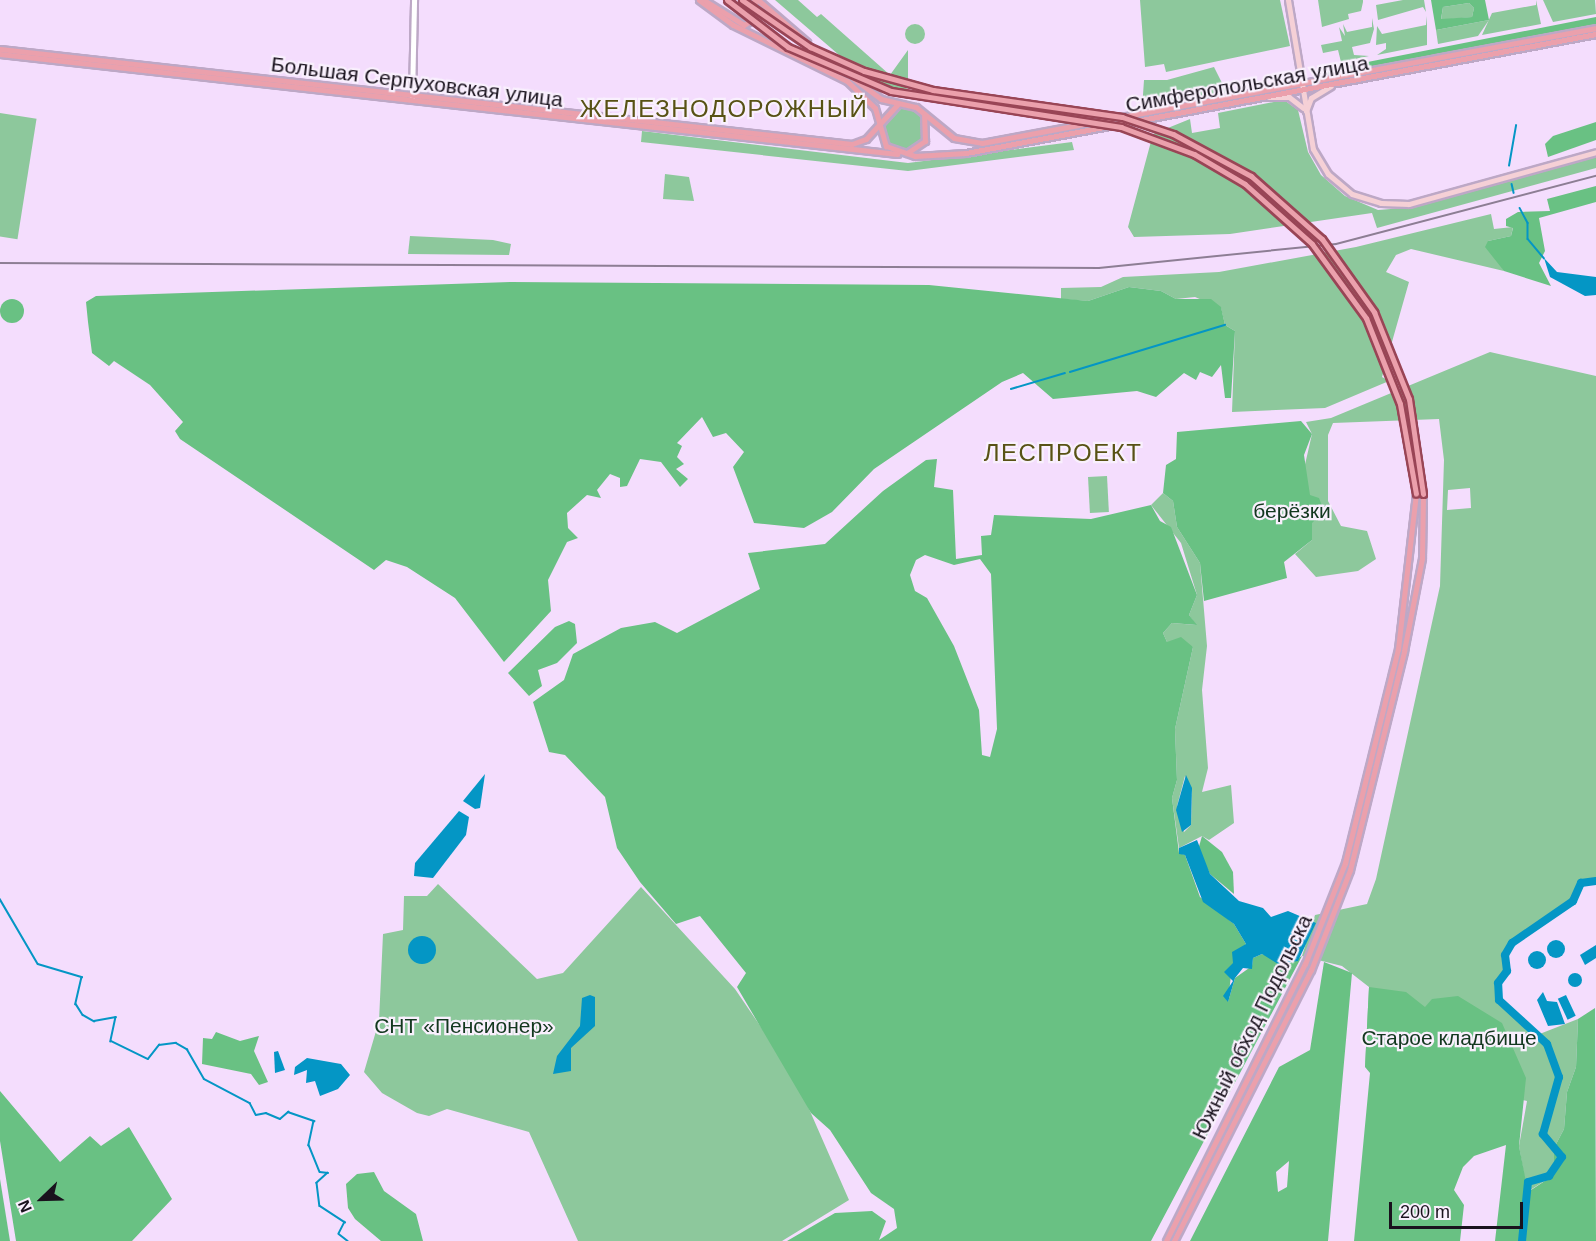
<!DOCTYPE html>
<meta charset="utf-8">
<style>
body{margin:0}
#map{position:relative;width:1596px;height:1241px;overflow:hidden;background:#f4ddfd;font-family:Arial,sans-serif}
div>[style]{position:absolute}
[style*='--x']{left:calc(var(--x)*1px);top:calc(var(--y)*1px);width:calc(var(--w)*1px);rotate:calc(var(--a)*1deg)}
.green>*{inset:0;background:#8dc89c;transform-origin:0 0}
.round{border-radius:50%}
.forest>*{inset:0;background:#69c183}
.water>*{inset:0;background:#0496c5;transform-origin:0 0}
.stream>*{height:1.5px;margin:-0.75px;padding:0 0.75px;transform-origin:0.75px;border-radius:0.75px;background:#0496c5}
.river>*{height:8px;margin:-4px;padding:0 4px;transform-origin:4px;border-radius:4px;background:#0496c5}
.roads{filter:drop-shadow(2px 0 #bda8c6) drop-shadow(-2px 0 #bda8c6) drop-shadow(0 2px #bda8c6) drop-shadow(0 -2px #bda8c6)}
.tertiary>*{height:4.5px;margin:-2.25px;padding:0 2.25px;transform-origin:2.25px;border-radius:2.25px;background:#fff}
.secondary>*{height:5px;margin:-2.5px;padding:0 2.5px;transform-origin:2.5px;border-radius:2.5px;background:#f5d0d6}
.primary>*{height:5px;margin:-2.5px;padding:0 2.5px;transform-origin:2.5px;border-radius:2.5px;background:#eba0ac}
.rail>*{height:1.5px;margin:-0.75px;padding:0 0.75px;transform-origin:0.75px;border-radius:0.75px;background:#8d7e94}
.bridges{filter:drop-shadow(2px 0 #994556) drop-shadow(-2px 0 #994556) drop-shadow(0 2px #994556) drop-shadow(0 -2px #994556)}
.primary-bridge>*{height:5px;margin:-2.5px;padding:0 2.5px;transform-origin:2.5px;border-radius:2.5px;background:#eba0ac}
span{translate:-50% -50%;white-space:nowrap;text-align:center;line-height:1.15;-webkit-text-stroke:4.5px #f9f0fd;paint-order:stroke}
.street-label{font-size:21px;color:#19121d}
.park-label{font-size:21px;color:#13381f}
.quarter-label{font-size:24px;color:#585215;letter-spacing:1.5px}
.north{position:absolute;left:12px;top:1169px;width:60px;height:60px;-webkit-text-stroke:4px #f9f0fd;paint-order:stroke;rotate:247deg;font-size:16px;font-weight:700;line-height:24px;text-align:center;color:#19121d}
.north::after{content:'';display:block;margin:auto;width:21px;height:27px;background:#19121d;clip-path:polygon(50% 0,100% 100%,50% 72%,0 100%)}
.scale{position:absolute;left:1389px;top:1202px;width:134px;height:27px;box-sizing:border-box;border:3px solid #19121d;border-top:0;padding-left:8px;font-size:18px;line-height:21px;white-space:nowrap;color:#19121d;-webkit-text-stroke:4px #f9f0fd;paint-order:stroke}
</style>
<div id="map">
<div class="green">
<div style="clip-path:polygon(775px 0,798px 0,817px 17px,821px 14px,890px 75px,908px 50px,908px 88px,893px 95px,881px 91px)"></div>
<div style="clip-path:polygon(1140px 0,1280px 0,1290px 46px,1166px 72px,1164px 64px,1145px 67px)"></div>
<div style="clip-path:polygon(1318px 0,1363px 0,1363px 2px,1361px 11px,1348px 14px,1349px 19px,1322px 27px)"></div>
<div style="clip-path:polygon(1403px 0,1424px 0,1426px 12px,1423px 7px,1378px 20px,1376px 5px)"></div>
<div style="clip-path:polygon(1536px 0,1541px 24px,1482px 35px,1492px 13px,1536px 5px)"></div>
<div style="clip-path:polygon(1543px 0,1595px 0,1596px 14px,1553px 22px)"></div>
<div style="clip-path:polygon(1469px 3px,1474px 8px,1472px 17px,1441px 20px,1443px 7px)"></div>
<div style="clip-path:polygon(1427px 16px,1427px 45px,1377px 55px,1386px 49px,1386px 43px,1376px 45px,1377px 26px,1382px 34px,1426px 25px)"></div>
<div style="clip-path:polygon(1372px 18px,1374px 29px,1370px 43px,1352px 47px,1354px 55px,1369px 56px,1341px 62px,1338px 50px,1323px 53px,1321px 45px,1342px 41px,1339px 27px,1345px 36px,1343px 24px,1347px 32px,1372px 27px)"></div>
<div style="clip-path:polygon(1489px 20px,1478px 36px,1438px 44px,1436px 30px)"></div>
<div class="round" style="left:905px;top:24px;width:20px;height:20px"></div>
<div style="clip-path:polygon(1214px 67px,1227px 93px,1142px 109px,1144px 80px,1167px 80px)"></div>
<div style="clip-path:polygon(1284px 100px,1298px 110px,1308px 152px,1321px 175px,1345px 196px,1378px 210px,1416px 207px,1596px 156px,1596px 168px,1377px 228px,1372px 213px,1230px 234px,1134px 237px,1128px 227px,1153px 134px,1190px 119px,1192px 133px,1220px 128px,1218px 113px)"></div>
<div class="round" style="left:883px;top:107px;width:42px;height:42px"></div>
<div style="left:0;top:113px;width:37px;height:122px;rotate:9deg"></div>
<div style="clip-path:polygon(642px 131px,908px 163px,1072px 142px,1074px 150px,908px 171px,641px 142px)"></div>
<div style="clip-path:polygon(665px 174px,689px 177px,694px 201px,663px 199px)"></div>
<div style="clip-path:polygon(1491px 214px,1494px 229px,1513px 227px,1511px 236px,1488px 241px,1504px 271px,1411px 249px,1396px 255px,1386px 272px,1409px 282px,1382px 377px,1389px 381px,1325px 408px,1232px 412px,1235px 331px,1225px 325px,1221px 308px,1195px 297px,1176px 299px,1161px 291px,1129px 287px,1088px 301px,1061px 299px,1061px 288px,1101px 287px,1123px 277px,1219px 272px,1356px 247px)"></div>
<div style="clip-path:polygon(410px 236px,493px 240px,511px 244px,509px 255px,408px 254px)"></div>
<div style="clip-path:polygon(evenodd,1490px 352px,1596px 376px,1596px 881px,1581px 883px,1573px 901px,1512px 943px,1505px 955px,1507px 971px,1498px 983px,1499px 1000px,1537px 1035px,1578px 1019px,1576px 1067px,1567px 1092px,1564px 1129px,1554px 1148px,1554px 1175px,1527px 1192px,1519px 1146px,1527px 1101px,1365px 1067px,1369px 987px,1342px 966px,1302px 956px,1315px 915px,1367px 904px,1376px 879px,1440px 586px,1444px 460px,1439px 419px,1333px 423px,1328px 435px,1328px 501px,1341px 526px,1367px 531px,1376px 559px,1358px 571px,1316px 577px,1295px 554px,1312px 540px,1304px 469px,1312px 434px,1306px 422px,1331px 418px,1490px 352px,1470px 488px,1471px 508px,1447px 510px,1448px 490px,1470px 488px)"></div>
<div style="left:1107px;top:476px;width:36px;height:19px;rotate:87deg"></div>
<div style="clip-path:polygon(evenodd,1163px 493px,1173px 501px,1177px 527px,1200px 563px,1207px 646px,1202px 690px,1208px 768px,1202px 792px,1231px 785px,1234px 823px,1209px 840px,1202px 836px,1179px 848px,1172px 798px,1177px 780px,1175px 729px,1193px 647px,1167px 642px,1163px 633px,1172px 623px,1196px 625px,1189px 615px,1197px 595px,1181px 543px,1151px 505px,1163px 493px,1185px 776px,1192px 792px,1191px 825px,1184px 832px,1177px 806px,1185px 776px)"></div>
<div style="clip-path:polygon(438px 884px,537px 979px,563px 973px,641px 887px,735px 989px,795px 1077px,849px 1200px,782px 1241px,578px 1241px,529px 1132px,447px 1109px,429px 1116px,417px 1113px,382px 1093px,364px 1072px,379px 1021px,383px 934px,403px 930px,404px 896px,427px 896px)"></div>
</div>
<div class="forest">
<div style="clip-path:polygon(evenodd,1431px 0,1485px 0,1489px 20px,1436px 30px,1431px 0,1469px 3px,1474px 8px,1472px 17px,1441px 19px,1443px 7px,1469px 3px)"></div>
<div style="clip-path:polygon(1596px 17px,1596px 26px,1331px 76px,1322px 71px)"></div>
<div style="clip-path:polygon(1596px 122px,1596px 140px,1548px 157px,1545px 144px,1553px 136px)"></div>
<div style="clip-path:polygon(1596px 186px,1596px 202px,1539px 218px,1545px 251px,1539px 263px,1551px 286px,1504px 271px,1485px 247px,1488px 241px,1511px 236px,1513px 228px,1506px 226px,1506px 219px,1518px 212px,1550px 211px,1547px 199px)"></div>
<div style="clip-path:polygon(511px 282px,929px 285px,1088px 301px,1129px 287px,1161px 291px,1176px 299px,1211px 299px,1221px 307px,1225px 325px,1235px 331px,1231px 398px,1225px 398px,1221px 365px,1212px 377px,1200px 372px,1196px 380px,1184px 373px,1156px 397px,1137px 391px,1053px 399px,1023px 373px,1002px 382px,874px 469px,832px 512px,804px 528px,754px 523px,733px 467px,744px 452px,726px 433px,713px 437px,702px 417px,677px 443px,682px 446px,677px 457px,684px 464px,676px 469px,688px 479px,680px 487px,661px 462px,640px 459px,627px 486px,620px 487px,620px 478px,610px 474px,597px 490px,601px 498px,587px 495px,567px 513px,568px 528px,578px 538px,567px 542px,548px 580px,551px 611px,504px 662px,455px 598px,407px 567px,386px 560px,374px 570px,180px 439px,175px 431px,183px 422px,150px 385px,114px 361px,109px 366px,92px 353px,88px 322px,86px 302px,96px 296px)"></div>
<div class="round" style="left:0;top:299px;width:24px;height:24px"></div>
<div style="clip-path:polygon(1301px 421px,1312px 434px,1304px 455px,1310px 495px,1319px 498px,1324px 511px,1312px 523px,1312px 540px,1284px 562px,1287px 578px,1204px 601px,1200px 563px,1177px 527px,1173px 501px,1163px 493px,1166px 465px,1176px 459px,1177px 432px)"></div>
<div style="clip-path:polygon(evenodd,937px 459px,934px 487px,953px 490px,956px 559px,982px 555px,981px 536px,991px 535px,994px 515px,1091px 519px,1151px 505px,1160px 521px,1171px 527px,1197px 595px,1189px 615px,1197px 625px,1172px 623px,1163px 633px,1167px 642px,1181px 637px,1193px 647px,1175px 729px,1177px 780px,1172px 798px,1179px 853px,1185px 855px,1200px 897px,1234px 924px,1246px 944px,1232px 966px,1228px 1002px,1235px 978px,1252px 966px,1253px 958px,1262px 954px,1290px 963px,1302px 956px,1151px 1241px,787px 1241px,835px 1213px,872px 1211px,886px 1221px,879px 1240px,897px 1228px,894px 1209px,871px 1193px,830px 1130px,811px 1113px,737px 987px,746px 973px,700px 916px,676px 924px,640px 882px,617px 848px,605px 797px,565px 755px,549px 752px,533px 702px,564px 680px,573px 654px,621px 628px,655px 622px,677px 633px,760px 589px,748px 553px,825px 544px,883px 491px,926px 460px,937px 459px,925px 555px,954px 565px,980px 559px,991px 574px,997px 729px,990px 757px,982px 755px,979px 710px,954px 646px,927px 598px,915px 591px,910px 575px,916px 560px,925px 555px)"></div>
<div style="clip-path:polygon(569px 621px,575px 624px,577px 643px,557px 663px,538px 670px,542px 686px,529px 696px,508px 673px,555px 627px)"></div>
<div style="clip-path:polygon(1202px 836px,1222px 852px,1233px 872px,1234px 894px,1210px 874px,1198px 850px)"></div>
<div style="clip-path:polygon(evenodd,1324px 962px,1352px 973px,1328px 1241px,1190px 1241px,1279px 1067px,1310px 1050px,1324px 962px,1289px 1161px,1287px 1187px,1278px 1192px,1276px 1172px,1289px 1161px)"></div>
<div style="clip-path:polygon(1369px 987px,1406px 992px,1425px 1007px,1432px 999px,1458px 996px,1502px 1023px,1526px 1078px,1519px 1146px,1528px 1192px,1554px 1175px,1554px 1148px,1564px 1129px,1567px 1092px,1576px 1067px,1578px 1019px,1595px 1008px,1596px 1241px,1495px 1241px,1506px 1145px,1474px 1156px,1463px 1167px,1454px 1190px,1464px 1205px,1460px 1241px,1354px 1241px,1370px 1073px,1365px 1067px)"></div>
<div style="clip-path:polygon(216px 1032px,240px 1041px,259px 1036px,254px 1051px,268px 1082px,259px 1085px,251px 1074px,202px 1064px,203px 1038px,212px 1039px)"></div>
<div style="clip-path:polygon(0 1091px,60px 1162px,90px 1136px,101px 1146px,129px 1127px,172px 1199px,132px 1241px,16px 1241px,0 1141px)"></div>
<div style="clip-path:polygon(374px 1172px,384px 1191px,416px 1214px,423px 1241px,381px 1241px,355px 1219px,348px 1208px,346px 1184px,357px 1174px)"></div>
<div style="clip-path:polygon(0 1179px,10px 1241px,0 1241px)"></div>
</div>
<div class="water">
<div style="clip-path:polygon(1544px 258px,1557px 272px,1596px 277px,1596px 295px,1585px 296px,1550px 277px)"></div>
<div style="clip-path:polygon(485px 774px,480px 808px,475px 809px,463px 801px)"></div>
<div style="clip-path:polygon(1186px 775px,1192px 788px,1191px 825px,1182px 832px,1176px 810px)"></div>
<div style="clip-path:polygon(459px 811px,469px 817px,466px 835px,433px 878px,414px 876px,415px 863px)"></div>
<div style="clip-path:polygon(1197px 840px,1210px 874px,1239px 901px,1263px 908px,1271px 917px,1288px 911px,1316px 923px,1298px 961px,1278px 964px,1262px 954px,1253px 958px,1252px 969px,1243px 968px,1235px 978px,1228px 1002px,1223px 996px,1233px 981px,1224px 972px,1233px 963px,1232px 952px,1246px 944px,1234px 924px,1203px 902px,1185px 855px,1179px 854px,1179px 848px)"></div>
<div class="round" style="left:408px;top:936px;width:28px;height:28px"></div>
<div class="round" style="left:1547px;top:940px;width:18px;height:18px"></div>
<div style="clip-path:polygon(1596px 945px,1596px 958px,1585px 965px,1580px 955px)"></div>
<div class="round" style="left:1528px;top:951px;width:18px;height:18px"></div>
<div class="round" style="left:1568px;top:973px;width:14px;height:14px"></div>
<div style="clip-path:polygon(1543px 992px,1547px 1001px,1557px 1002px,1565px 1024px,1548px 1026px,1537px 1000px)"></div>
<div style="clip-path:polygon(590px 995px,595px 997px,595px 1026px,571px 1048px,571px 1071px,553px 1074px,557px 1056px,580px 1026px,582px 998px)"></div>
<div style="left:1566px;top:995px;width:23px;height:9px;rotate:65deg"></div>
<div style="clip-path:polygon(278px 1051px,285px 1070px,275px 1073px,274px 1052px)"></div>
<div style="clip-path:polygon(307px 1058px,341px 1064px,350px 1075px,338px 1089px,320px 1096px,315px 1081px,306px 1083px,307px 1070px,294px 1075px,295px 1067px)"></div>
</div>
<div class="stream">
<div style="--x:1509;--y:166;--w:41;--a:-80.1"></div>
<div style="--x:1512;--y:184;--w:9;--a:77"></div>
<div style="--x:1520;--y:208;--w:17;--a:62"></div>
<div style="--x:1528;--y:223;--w:16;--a:90"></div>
<div style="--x:1528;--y:239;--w:25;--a:50"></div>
<div style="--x:1070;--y:372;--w:162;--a:-16.9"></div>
<div style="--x:1011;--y:389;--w:56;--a:-16.5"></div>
<div style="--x:0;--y:899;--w:75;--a:59.7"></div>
<div style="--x:38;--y:964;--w:46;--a:16.5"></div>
<div style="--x:82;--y:977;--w:28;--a:103"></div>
<div style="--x:76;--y:1004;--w:13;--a:58"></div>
<div style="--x:83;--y:1015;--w:13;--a:29"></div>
<div style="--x:94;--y:1021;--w:22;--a:-10"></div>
<div style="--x:116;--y:1017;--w:25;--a:102"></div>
<div style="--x:111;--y:1041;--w:41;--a:25.9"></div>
<div style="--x:148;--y:1059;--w:18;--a:-52"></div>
<div style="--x:159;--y:1045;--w:17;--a:-7"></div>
<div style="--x:176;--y:1043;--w:13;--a:29"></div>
<div style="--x:187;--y:1049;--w:34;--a:60"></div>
<div style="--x:204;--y:1079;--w:52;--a:27.6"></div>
<div style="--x:250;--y:1103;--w:13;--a:63"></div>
<div style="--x:256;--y:1115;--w:10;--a:-11"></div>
<div style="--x:266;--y:1113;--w:15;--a:23"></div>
<div style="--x:280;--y:1119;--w:11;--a:-41"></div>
<div style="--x:288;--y:1112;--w:28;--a:19"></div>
<div style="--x:314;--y:1121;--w:25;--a:102"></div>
<div style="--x:309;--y:1145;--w:29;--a:68"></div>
<div style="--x:320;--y:1172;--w:8;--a:7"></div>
<div style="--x:328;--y:1173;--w:15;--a:138"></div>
<div style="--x:317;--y:1183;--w:23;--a:83"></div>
<div style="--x:320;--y:1206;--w:30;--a:33"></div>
<div style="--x:345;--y:1222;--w:13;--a:117"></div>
<div style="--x:339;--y:1234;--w:11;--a:38"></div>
</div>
<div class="river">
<div style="--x:1522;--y:1241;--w:59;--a:-84.2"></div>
<div style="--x:1528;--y:1182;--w:22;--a:-16"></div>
<div style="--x:1549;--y:1176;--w:23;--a:-56"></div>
<div style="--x:1562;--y:1157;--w:30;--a:-130"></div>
<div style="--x:1543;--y:1134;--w:59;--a:-74.3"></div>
<div style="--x:1559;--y:1077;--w:35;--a:-110"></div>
<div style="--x:1547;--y:1044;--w:65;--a:-137.5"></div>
<div style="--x:1499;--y:1000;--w:17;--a:-93"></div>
<div style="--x:1498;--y:983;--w:15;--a:-53"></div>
<div style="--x:1507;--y:971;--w:16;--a:-97"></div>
<div style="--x:1505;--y:955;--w:14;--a:-60"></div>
<div style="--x:1512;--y:943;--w:74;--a:-34.5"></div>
<div style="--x:1573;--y:901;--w:20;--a:-66"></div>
<div style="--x:1581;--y:883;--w:15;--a:-8"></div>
</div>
<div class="roads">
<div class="tertiary">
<div style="--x:412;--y:98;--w:98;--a:-88.8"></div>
</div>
<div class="secondary">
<div style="--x:1288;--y:0;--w:151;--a:80.5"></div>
<div style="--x:1313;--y:149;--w:29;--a:59"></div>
<div style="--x:1328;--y:174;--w:31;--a:40"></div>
<div style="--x:1352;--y:194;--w:30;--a:17"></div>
<div style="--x:1381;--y:203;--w:28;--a:2"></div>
<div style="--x:1409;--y:204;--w:194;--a:-15.5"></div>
<div style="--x:1269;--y:97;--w:20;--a:0"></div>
<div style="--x:1289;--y:97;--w:18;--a:38"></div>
<div style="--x:1306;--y:111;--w:14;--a:-69"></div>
<div style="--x:1311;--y:98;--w:23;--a:-31"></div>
</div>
<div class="primary">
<div style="--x:699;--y:0;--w:42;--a:36.3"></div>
<div style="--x:733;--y:25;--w:127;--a:26.2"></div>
<div style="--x:847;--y:81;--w:39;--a:44"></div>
<div style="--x:875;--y:108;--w:40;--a:74"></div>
<div style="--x:886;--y:146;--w:31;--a:19"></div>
<div style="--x:915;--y:156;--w:51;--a:-3.4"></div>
<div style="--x:966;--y:153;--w:641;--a:-10.7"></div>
<div style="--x:704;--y:0;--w:47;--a:32"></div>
<div style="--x:744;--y:25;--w:17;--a:-33"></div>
<div style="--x:758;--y:16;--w:16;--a:-104"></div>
<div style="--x:758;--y:0;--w:65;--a:40.6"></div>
<div style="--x:0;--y:49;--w:857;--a:6.36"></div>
<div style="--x:852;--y:144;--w:15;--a:-20"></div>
<div style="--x:866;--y:139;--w:47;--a:-47.6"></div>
<div style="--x:0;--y:54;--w:903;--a:6.36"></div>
<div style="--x:821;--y:54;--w:20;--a:37"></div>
<div style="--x:845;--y:72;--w:45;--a:36.9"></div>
<div style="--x:881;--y:99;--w:36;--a:13"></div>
<div style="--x:916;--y:107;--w:49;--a:39.2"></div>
<div style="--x:954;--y:138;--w:28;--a:10"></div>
<div style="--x:982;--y:143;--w:625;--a:-10.61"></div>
<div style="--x:907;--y:153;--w:22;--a:-34"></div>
<div style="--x:925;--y:141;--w:25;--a:-92"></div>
<div style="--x:1166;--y:1241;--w:310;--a:-63.4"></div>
<div style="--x:1305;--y:964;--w:109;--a:-68.4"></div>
<div style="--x:1345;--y:863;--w:220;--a:-76.1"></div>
<div style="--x:1398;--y:649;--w:156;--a:-83.4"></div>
<div style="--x:1174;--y:1241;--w:304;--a:-63.2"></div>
<div style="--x:1311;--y:970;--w:107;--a:-68.7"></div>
<div style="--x:1350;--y:870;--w:226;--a:-76.1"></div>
<div style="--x:1404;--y:651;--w:95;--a:-79"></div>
<div style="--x:1422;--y:558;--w:64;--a:-89.1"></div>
</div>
</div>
<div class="rail">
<div style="--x:0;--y:263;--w:1099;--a:0.26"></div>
<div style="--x:1099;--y:268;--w:238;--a:-5.8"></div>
<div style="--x:1336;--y:244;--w:269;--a:-14.7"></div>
</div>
<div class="bridges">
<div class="primary-bridge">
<div style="--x:727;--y:0;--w:77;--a:37.6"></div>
<div style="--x:788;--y:47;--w:112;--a:23.1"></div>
<div style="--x:891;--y:91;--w:233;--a:8.9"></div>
<div style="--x:1121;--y:127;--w:78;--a:20.3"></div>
<div style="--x:1194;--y:154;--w:59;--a:30.5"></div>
<div style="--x:1245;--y:184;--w:90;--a:41.8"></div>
<div style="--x:1312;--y:244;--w:92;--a:53.9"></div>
<div style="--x:1366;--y:318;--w:92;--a:68.4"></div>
<div style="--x:1400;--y:404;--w:91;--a:79.9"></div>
<div style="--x:742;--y:0;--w:83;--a:34.7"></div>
<div style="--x:810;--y:47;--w:59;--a:24"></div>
<div style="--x:864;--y:71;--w:72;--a:15.4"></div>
<div style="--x:933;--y:90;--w:191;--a:8.1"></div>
<div style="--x:1122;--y:117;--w:54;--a:18.4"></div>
<div style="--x:1173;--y:134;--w:89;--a:28.3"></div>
<div style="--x:1251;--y:176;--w:95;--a:41.6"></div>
<div style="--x:1322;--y:239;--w:90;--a:54.5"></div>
<div style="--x:1374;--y:312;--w:94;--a:68.1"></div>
<div style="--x:1409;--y:399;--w:96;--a:81.6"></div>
</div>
</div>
<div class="street-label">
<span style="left:417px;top:82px;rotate:7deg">Большая Серпуховская улица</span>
<span style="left:1247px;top:84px;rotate:-10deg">Симферопольская улица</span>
<span style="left:1252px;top:1027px;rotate:-64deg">Южный обход Подольска</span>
</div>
<div class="park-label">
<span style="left:1292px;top:511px">берёзки</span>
<span style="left:464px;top:1026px">СНТ «Пенсионер»</span>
<span style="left:1449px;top:1038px">Старое кладбище</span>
</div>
<div class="quarter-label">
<span style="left:724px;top:109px">ЖЕЛЕЗНОДОРОЖНЫЙ</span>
<span style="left:1063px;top:453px">ЛЕСПРОЕКТ</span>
</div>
<div class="north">N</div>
<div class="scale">200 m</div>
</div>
